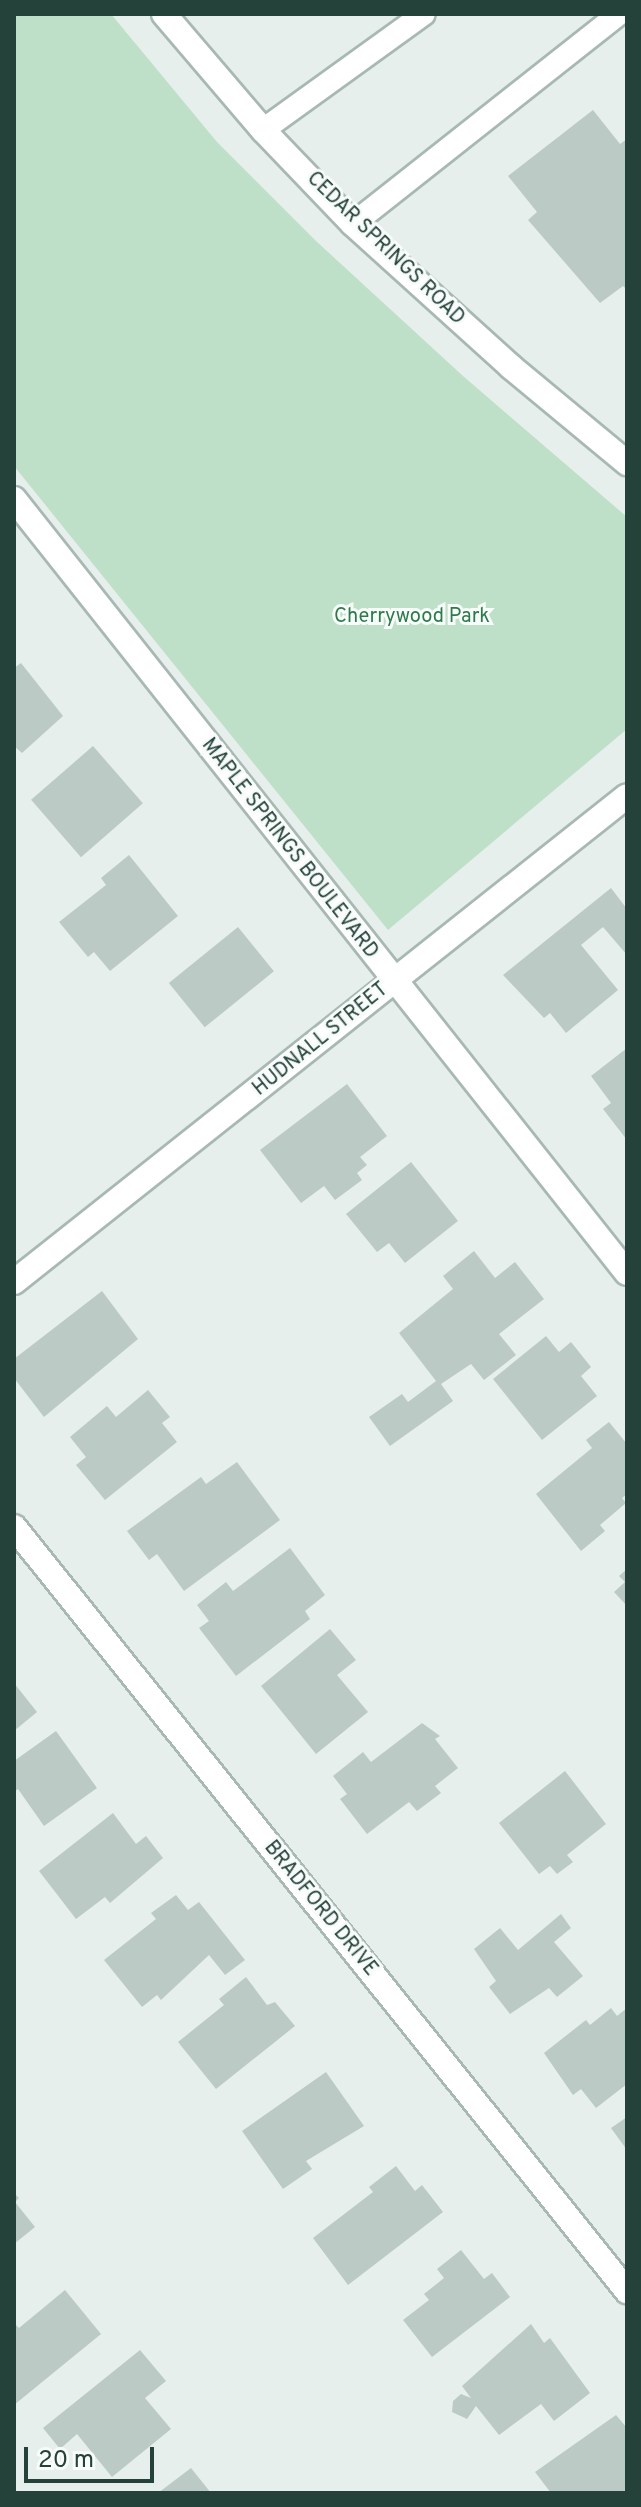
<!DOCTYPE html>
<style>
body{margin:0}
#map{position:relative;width:641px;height:2507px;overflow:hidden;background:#e6efeb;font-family:Overpass,sans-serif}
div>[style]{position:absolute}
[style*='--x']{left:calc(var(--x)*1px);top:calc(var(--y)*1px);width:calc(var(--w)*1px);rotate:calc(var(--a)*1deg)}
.green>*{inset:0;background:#bfe0c8}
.building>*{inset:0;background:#bbcac4;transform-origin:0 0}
.roads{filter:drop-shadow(2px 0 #a8b8b2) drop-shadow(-2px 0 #a8b8b2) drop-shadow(0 2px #a8b8b2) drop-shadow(0 -2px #a8b8b2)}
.service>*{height:22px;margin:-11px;padding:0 11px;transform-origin:11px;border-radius:11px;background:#fff}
.minor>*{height:24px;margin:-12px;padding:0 12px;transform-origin:12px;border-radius:12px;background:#fff}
.tertiary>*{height:24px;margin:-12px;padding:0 12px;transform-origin:12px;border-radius:12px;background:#fff}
.secondary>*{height:24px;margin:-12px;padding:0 12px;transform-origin:12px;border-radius:12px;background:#fff}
span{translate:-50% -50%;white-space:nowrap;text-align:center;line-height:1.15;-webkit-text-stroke:6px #f7fbf9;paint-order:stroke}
.street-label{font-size:20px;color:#24423a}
.park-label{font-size:20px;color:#2d7a4b}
.frame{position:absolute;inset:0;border:16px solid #24423a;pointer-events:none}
.scale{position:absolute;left:24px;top:2447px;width:130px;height:36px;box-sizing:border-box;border:4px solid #24423a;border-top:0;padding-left:10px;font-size:24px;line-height:28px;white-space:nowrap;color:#24423a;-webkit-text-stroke:6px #f7fbf9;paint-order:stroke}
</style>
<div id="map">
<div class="green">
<div style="clip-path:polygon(14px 14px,111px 14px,217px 142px,316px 241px,463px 376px,627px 517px,627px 729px,388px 930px,14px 466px)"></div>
</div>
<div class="building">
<div style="clip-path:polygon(593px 110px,620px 144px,627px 139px,627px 290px,623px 286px,600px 303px,528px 220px,537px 212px,508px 176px)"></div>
<div style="clip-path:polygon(21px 663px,63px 716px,22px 753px,14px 746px,14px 668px)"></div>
<div style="left:93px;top:746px;width:76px;height:82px;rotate:49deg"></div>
<div style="clip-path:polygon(129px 855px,178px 916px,110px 971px,94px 952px,88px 957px,59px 922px,106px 885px,101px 878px)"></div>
<div style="clip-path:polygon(611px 888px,627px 909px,627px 955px,603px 927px,581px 945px,618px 990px,566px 1033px,550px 1013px,544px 1018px,503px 975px)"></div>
<div style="left:238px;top:927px;width:57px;height:89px;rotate:51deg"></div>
<div style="clip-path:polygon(627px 1048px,627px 1140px,603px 1109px,611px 1103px,591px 1076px)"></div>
<div style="clip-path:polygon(347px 1084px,387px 1136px,360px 1157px,367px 1165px,357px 1173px,362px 1180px,335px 1200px,324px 1186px,301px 1203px,260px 1150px)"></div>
<div style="clip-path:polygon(411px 1162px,458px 1221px,405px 1263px,389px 1243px,377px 1252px,346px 1214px)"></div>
<div style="clip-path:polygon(474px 1251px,495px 1278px,515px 1262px,544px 1299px,499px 1334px,516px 1355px,484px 1380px,471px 1364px,441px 1384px,453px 1401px,390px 1446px,369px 1417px,402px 1394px,408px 1402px,436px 1381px,399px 1333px,453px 1289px,443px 1276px)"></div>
<div style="clip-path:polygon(102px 1291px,138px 1339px,44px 1417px,14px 1378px,14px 1359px)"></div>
<div style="clip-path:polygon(546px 1336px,559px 1352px,571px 1342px,591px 1367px,581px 1376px,597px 1396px,542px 1440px,493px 1379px)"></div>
<div style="clip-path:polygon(148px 1390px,170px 1417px,162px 1423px,177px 1442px,105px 1500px,76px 1465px,86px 1457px,70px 1437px,107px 1406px,116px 1417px)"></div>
<div style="clip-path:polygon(609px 1422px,627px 1444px,627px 1494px,622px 1498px,626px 1503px,600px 1525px,605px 1531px,581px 1551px,536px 1494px,592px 1448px,586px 1440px)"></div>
<div style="clip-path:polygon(237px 1462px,280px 1520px,184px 1591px,157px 1554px,149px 1560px,127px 1531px,201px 1477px,206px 1484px)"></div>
<div style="clip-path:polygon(290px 1548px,325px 1595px,305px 1611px,310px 1619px,236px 1676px,199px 1628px,209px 1621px,197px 1605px,226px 1582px,233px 1591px)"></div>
<div style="clip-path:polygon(627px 1569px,627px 1606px,614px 1592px,625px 1582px,619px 1576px)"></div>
<div style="clip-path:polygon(330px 1629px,356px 1660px,337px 1675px,368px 1712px,316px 1754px,261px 1686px)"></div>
<div style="clip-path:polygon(14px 1683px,37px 1712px,14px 1731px)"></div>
<div style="clip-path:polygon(422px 1723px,440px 1736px,435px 1739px,458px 1768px,435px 1786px,441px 1793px,417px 1811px,409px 1802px,367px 1834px,340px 1799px,347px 1794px,333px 1776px,363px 1752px,371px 1762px)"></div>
<div style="clip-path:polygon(56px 1731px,97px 1788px,44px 1826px,18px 1789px,14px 1792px,14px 1761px)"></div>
<div style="clip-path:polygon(565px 1771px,606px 1824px,567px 1855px,573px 1862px,557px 1874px,550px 1866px,539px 1874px,499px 1823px)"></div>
<div style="clip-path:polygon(113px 1813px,136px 1844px,146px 1836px,163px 1858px,110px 1903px,105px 1897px,76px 1919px,39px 1871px)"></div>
<div style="clip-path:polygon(176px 1895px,188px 1910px,199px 1902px,245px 1960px,225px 1975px,209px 1955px,161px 2000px,157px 1995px,142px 2007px,104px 1960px,156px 1919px,151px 1913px)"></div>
<div style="clip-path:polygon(561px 1914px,571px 1928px,554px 1942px,583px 1976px,557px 1997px,549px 1988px,510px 2014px,489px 1987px,496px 1981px,474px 1949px,500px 1928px,518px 1950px)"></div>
<div style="clip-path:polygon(246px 1977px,267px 2005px,275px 2002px,295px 2026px,216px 2089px,178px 2042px,224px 2005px,219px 1999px)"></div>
<div style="clip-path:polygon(611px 2008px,617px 2016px,627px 2008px,627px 2084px,596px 2108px,581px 2089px,573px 2095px,544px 2053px,586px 2020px,590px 2025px)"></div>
<div style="clip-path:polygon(326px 2072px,364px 2126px,306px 2161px,312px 2169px,283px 2189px,242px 2131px)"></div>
<div style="clip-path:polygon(627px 2117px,627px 2150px,611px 2128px)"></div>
<div style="clip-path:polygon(396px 2166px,415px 2191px,422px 2185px,443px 2212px,348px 2285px,313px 2238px,373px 2192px,369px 2187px)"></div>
<div style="clip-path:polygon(14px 2193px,19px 2198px,15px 2202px,35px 2227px,14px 2244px)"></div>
<div style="clip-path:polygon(461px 2250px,484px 2279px,492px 2273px,510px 2297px,432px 2357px,403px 2320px,429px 2300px,424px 2294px,444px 2278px,437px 2269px)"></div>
<div style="clip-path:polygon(65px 2290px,101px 2334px,14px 2405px,14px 2323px,19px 2328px)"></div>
<div style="clip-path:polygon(531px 2324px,544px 2343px,550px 2338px,590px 2393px,554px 2421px,541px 2404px,499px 2435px,476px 2406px,467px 2419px,452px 2412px,453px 2401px,461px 2394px,471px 2398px,462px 2386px)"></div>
<div style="clip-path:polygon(140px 2350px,166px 2381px,145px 2398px,171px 2429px,112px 2477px,77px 2434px,60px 2449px,43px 2428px)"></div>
<div style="clip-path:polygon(616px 2415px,627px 2428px,627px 2492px,551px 2493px,535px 2472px)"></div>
<div style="clip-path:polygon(191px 2468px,211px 2493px,158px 2493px)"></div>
</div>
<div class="roads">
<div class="service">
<div style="--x:263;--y:130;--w:198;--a:-35.8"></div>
<div style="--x:353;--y:224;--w:339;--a:-38.3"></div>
</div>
<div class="minor">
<div style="--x:14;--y:499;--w:987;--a:51.62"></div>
<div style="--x:14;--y:1527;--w:980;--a:51.26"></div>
</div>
<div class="tertiary">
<div style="--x:14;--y:1282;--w:782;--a:-38.41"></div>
</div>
<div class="secondary">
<div style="--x:164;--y:14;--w:153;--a:49.5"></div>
<div style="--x:263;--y:130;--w:130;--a:46.2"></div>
<div style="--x:353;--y:224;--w:213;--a:42.1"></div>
<div style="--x:511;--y:367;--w:151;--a:39.6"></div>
</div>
</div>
<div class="street-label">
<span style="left:385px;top:249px;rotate:44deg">CEDAR SPRINGS ROAD</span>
<span style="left:289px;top:849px;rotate:52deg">MAPLE SPRINGS BOULEVARD</span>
<span style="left:321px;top:1040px;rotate:-39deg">HUDNALL STREET</span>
<span style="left:320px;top:1909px;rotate:51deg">BRADFORD DRIVE</span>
</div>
<div class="park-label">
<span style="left:412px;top:617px">Cherrywood Park</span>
</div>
<div class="frame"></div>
<div class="scale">20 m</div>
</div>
